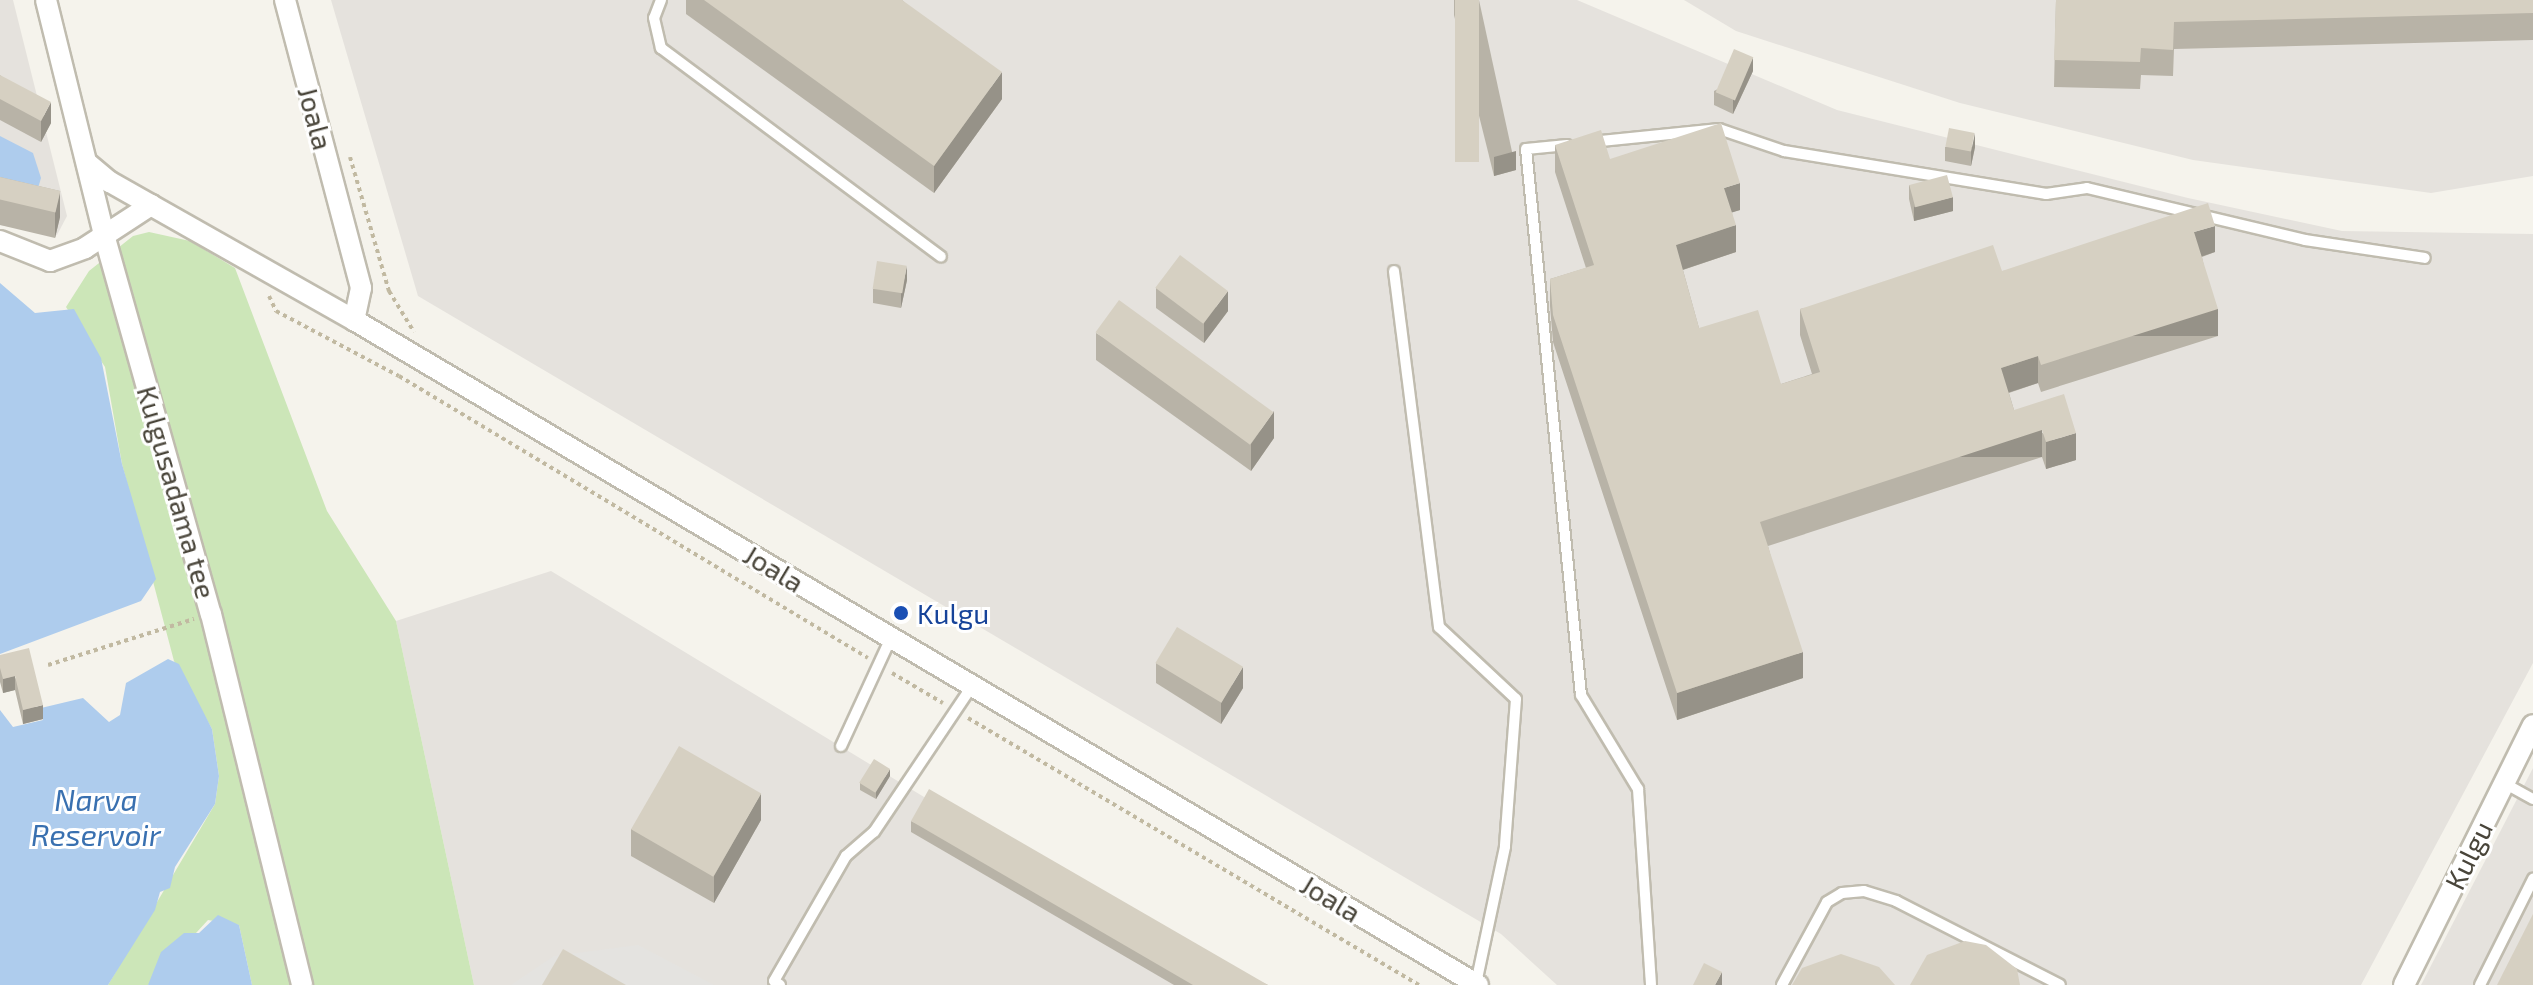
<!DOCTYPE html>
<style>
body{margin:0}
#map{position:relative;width:2533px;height:985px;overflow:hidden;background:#f5f3ec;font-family:"Exo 2",sans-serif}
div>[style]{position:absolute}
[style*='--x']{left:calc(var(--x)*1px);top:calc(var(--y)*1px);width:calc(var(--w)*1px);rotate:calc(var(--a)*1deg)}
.industrial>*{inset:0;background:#e5e2dd}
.green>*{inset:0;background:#cce6b8}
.parking>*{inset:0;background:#e4e3e0}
.water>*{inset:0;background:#aecced}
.path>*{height:4px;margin-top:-2px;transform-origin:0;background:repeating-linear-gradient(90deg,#c1b9a1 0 4px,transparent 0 8px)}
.roads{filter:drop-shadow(2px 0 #c0bcaf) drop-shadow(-2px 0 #c0bcaf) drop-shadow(0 2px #c0bcaf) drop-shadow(0 -2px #c0bcaf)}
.lane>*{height:10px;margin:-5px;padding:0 5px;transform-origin:5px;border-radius:5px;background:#fff}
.street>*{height:20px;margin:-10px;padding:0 10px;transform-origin:10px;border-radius:10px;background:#fff}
.wall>*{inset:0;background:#b8b3a7}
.shaded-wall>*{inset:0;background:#969288;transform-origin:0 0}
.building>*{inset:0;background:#d6d0c2;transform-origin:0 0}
.dots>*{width:22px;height:22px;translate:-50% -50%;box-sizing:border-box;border:4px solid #fff;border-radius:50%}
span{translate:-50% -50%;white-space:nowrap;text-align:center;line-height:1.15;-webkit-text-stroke:6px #fff;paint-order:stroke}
.street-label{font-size:28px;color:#49453a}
.transit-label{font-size:28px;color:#164399}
.left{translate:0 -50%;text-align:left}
.water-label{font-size:30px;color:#3970b0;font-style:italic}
</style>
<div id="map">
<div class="industrial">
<div style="clip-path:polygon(0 0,13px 0,67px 216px,57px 235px,0 225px)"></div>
<div style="clip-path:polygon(331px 0,1577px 0,1837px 110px,2188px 198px,2342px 231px,2533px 234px,2533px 663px,2361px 985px,1557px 985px,1501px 934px,418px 296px)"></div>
<div style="clip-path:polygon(1684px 0,2533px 0,2533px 176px,2431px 193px,2193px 160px,1960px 103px,1736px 31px)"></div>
<div style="clip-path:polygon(551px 571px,929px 800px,1244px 985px,474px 985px,396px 621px)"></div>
<div style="clip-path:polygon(2533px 768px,2533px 985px,2421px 985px)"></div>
</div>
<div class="green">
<div style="clip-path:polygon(149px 232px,190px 241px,235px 268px,327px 511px,396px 621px,474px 985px,252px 985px,239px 925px,208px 920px,148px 985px,108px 985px,215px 804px,219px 776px,212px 729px,174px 661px,122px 464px,105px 367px,66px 307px,89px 271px,133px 236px)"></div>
</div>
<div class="parking">
<div style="clip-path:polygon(638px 945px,714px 985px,511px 985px,554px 956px)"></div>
</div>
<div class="water">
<div style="clip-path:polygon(0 136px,33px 153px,41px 178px,35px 198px,0 192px)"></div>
<div style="clip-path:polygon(0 283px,35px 313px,74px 309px,101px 358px,122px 464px,156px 579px,141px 601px,0 654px)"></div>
<div style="clip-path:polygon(168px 659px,179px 664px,212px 729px,219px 776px,215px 804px,175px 867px,170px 888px,160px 892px,155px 910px,108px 985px,0 985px,0 710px,13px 727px,43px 720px,41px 708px,83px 698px,109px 722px,120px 715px,126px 683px)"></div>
<div style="clip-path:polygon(218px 915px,239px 925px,252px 985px,148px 985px,161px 952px,184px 933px,199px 933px)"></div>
</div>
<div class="path">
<div style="--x:350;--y:157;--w:140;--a:73.8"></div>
<div style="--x:389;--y:291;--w:48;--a:58.6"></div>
<div style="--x:269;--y:296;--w:17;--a:65"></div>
<div style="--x:276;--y:311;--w:139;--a:27.9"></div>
<div style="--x:399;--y:376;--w:547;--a:31.02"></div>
<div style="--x:48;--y:665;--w:153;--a:-17.5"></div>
<div style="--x:892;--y:673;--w:59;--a:30.5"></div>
<div style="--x:968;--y:718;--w:524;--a:30.63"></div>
</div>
<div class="roads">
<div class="lane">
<div style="--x:661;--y:0;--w:19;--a:111"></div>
<div style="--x:654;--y:18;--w:31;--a:77"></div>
<div style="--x:661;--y:48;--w:349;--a:36.7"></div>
<div style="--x:1591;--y:142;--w:129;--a:-5.8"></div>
<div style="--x:1719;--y:129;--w:69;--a:18.7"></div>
<div style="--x:1784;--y:151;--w:266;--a:9.3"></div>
<div style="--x:2046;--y:194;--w:41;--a:-8.3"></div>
<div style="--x:2087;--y:188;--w:224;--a:13.4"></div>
<div style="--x:2305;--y:240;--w:121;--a:8.5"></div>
<div style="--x:1567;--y:145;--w:41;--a:174.4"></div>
<div style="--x:1526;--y:149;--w:549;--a:84.25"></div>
<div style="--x:1581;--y:695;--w:110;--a:58.8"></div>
<div style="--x:1638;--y:789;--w:196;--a:86.2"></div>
<div style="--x:1394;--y:271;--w:359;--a:82.8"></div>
<div style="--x:1439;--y:627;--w:105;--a:43.1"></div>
<div style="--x:1516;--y:699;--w:148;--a:94.3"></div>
<div style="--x:1505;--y:847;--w:139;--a:102"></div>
<div style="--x:841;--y:746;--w:119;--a:-65.2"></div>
<div style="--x:2504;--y:783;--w:33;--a:29"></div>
<div style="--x:780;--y:985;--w:7;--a:-146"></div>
<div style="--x:774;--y:981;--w:144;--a:-60.1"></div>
<div style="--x:846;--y:856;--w:37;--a:-41"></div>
<div style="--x:874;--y:832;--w:176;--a:-56.1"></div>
<div style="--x:1782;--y:985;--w:94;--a:-61.5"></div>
<div style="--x:1827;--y:902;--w:17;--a:-31"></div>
<div style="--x:1842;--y:893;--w:22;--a:-5"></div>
<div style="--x:1864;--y:891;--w:34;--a:17"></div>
<div style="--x:1896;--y:901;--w:184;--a:27.1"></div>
<div style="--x:2480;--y:985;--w:119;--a:-63.4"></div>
</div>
<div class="street">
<div style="--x:46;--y:0;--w:238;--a:76.1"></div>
<div style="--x:103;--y:231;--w:398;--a:74.3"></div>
<div style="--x:211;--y:614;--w:382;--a:76.2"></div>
<div style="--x:285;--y:0;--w:298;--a:75.2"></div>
<div style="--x:361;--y:288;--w:33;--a:102"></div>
<div style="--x:87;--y:163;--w:30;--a:40"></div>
<div style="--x:110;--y:182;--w:280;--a:29.5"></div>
<div style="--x:354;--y:320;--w:1306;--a:30.61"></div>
<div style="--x:0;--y:241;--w:54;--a:21.8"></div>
<div style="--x:50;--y:261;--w:37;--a:-20"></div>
<div style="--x:85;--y:248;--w:79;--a:-33.1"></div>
<div style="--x:2404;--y:985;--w:290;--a:-63.6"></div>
</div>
</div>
<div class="wall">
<div style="clip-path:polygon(686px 0,902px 0,1002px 99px,934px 193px,686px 14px)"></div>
<div style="clip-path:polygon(1454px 0,1479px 0,1516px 170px,1494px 176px,1454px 15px)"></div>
<div style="clip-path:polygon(2018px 0,2533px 0,2533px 40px,2174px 49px,2173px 76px,2141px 75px,2140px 89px,2054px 87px,2056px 0)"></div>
<div style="clip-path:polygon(1753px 71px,1733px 114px,1714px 105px,1714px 91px)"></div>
<div style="clip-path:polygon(0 75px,51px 123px,41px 142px,0 120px)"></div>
<div style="clip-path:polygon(1555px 145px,1610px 159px,1740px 210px,1732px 212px,1736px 252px,1683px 270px,1699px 328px,1781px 384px,1812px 374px,1800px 335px,1800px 309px,2002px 271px,2215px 252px,2202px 257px,2218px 336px,2041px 392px,2038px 383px,2009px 393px,2014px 410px,2076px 460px,2046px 469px,2042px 457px,1768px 546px,1803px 678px,1677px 720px,1553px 342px,1550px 306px,1550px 279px,1586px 268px,1555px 172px)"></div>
<div style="clip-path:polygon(1945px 147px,1975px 147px,1971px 166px,1945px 161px)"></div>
<div style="clip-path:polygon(0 177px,60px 191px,60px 217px,55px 238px,0 225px)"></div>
<div style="clip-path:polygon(1909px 185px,1953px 211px,1914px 221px,1909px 199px)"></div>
<div style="clip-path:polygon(907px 280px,901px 308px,873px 303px,873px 289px)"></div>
<div style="clip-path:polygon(1156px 288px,1228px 311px,1204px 343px,1156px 308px)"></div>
<div style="clip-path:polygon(1096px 333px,1274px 438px,1251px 471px,1096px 360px)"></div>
<div style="clip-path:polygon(0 655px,43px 719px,23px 724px,15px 690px,3px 693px,0 682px)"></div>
<div style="clip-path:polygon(1156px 663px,1243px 688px,1221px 724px,1156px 683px)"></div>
<div style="clip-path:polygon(890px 776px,876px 799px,860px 790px,860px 783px)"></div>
<div style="clip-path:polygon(761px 820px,714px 903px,631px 856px,631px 829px)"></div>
<div style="clip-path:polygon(911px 821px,1268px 985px,1174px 985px,911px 832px)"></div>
</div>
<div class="shaded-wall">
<div style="clip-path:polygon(1753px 57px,1753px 71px,1733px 114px,1733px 100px)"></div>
<div style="clip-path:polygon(1002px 72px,1002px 99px,934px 193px,934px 166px)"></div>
<div style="clip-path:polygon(51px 102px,51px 123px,41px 142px,41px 121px)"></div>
<div style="clip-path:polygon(1975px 133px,1975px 147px,1971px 166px,1971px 152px)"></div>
<div style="clip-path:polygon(1516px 151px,1516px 170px,1494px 176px,1494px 157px)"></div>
<div style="clip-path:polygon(1740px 183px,1740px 210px,1724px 215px,1724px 188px)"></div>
<div style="clip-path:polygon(60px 191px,60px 217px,55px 238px,55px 212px)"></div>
<div style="clip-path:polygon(1953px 197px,1953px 211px,1914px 221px,1914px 207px)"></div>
<div style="clip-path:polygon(1736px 225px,1736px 252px,1676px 272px,1676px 245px)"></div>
<div style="clip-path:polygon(2215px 226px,2215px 252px,2194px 259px,2194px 232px)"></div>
<div style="clip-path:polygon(907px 266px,907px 280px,901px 308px,901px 294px)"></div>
<div style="clip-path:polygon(1228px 291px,1228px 311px,1204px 343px,1204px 323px)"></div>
<div style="left:2218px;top:309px;width:27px;height:186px;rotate:90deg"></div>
<div style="clip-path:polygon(2038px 356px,2038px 383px,2001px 395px,2001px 368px)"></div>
<div style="clip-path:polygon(1274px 411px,1274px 438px,1251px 471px,1251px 444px)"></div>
<div style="left:2042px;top:430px;width:27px;height:297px;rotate:90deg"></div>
<div style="clip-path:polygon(2076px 433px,2076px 460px,2046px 469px,2046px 442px)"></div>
<div style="clip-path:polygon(1803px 652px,1803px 678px,1677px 720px,1677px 693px)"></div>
<div style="clip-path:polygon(1243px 667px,1243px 688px,1221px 724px,1221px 703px)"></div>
<div style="clip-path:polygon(15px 676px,15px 690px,3px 693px,3px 679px)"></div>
<div style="clip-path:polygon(43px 705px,43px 719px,23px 724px,23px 710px)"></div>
<div style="clip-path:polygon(890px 769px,890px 776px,876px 799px,876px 792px)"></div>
<div style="clip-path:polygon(761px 793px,761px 820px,714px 903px,714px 876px)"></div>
<div style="clip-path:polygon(1722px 972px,1722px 985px,1715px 985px)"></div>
</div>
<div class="building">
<div style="clip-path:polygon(704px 0,902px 0,1002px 72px,934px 166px)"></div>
<div style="left:1455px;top:0;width:24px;height:162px"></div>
<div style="clip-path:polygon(2056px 0,2533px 0,2533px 13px,2174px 22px,2173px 50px,2141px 48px,2140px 62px,2054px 60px)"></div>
<div style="left:1734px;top:49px;width:21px;height:47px;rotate:23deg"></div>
<div style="clip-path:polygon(0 75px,51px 102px,41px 121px,0 99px)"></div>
<div style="clip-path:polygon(1721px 123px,1740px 183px,1724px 188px,1736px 225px,1676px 245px,1699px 328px,1758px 310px,1781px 384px,1820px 372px,1800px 309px,1993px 245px,2002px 271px,2208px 203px,2215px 226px,2194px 232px,2218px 309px,2041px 365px,2038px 356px,2001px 368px,2014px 410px,2064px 394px,2076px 433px,2046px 442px,2042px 430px,1760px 522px,1803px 652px,1677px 693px,1553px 315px,1550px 279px,1594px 265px,1555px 145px,1601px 130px,1610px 159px)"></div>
<div style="left:1949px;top:128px;width:26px;height:19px;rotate:11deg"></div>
<div style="left:1947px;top:175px;width:23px;height:39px;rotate:75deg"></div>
<div style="left:0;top:177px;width:62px;height:22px;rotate:13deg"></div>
<div style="left:1180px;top:255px;width:60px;height:41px;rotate:37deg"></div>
<div style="left:877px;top:261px;width:30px;height:28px;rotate:9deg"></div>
<div style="left:1119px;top:300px;width:191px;height:40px;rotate:36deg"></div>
<div style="left:1177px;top:627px;width:77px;height:42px;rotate:31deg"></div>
<div style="clip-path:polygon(29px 648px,43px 705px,23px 710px,15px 676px,3px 679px,0 668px,0 655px)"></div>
<div style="left:679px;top:746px;width:95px;height:96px;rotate:30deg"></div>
<div style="left:874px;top:759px;width:19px;height:28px;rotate:32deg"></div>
<div style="clip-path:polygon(929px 789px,1268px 985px,1193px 985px,911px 821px)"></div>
<div style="clip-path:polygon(2533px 914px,2533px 985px,2497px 985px)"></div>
<div style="clip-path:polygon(1965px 941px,1986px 945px,2017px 969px,2020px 985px,1910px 985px,1927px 955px)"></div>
<div style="clip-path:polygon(563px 949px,626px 985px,542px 985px)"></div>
<div style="clip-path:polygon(1841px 954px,1879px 967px,1895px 985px,1792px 985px,1802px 968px)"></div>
<div style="clip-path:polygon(1704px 963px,1722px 972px,1715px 985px,1693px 985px)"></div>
</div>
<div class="dots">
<div style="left:901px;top:613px;background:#1a4fb4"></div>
</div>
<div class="street-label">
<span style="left:316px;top:118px;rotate:75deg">Joala</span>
<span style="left:177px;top:492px;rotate:74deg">Kulgusadama tee</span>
<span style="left:774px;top:568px;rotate:31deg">Joala</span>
<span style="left:2468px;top:855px;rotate:-64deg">Kulgu</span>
<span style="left:1331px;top:898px;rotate:31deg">Joala</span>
</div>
<div class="transit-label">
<span class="left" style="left:917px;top:613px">Kulgu</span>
</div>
<div class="water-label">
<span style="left:96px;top:816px">Narva<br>Reservoir</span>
</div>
</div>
